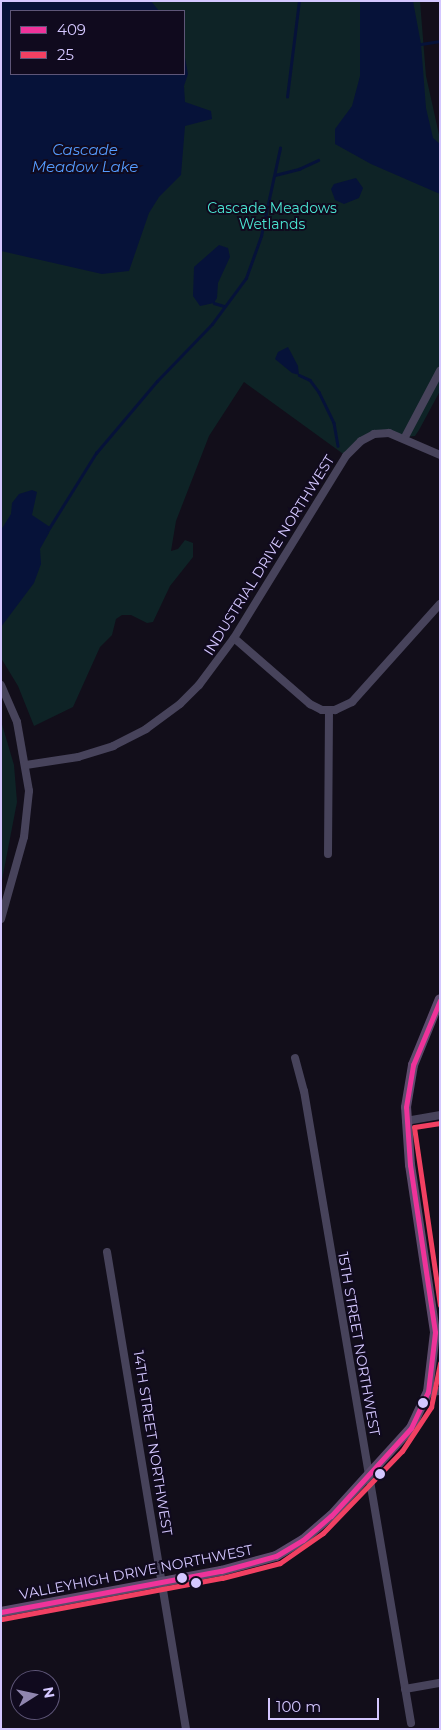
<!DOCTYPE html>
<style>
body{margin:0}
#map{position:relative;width:441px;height:1730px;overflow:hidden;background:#120e1a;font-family:Montserrat,sans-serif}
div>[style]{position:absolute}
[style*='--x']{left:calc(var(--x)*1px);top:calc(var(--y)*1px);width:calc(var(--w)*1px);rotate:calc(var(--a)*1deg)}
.green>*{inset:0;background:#0e2326}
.water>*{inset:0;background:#061239}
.stream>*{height:2.5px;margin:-1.25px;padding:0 1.25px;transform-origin:1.25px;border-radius:1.25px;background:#061239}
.minor>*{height:8px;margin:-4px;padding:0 4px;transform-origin:4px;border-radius:4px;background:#47435b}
.major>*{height:10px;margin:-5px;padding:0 5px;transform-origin:5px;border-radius:5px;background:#5d4b6d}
.bus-1>*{height:5px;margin:-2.5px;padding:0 2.5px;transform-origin:2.5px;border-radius:2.5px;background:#ef339a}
.bus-2>*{height:5px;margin:-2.5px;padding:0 2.5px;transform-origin:2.5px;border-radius:2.5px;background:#f24062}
.dots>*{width:14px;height:14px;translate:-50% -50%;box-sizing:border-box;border:2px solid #100a1e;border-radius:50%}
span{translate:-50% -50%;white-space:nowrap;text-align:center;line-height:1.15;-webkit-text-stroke:4px #100a1e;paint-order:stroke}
.park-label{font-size:14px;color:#4be7d3}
.street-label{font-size:14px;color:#d4c7ff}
.water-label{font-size:15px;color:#559cff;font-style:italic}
.frame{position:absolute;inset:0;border:2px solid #d4c7ff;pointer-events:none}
.legend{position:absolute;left:10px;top:10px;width:175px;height:65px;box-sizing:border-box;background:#100a1e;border:1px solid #5e5678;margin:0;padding:6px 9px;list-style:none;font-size:15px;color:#d4c7ff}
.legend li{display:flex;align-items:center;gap:10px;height:25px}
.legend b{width:25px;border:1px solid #5e5678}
.north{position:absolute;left:10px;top:1670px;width:50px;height:50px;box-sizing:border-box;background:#100a1e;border:1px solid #5e5678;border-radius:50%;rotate:80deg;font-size:14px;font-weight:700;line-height:20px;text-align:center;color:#d4c7ff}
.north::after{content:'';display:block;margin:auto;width:18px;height:22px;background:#9086af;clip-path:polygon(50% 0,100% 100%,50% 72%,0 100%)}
.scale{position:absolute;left:268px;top:1698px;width:111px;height:22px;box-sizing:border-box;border:2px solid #d4c7ff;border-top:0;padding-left:6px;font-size:15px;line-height:18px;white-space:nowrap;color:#d4c7ff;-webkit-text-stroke:4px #100a1e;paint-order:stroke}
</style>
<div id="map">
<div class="green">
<div style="clip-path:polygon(evenodd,1px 1px,420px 1px,426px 76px,440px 139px,440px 391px,419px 430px,415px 436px,405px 437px,379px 433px,346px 456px,244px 382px,209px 436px,176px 521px,171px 551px,178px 549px,185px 540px,193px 543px,193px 557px,170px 586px,153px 622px,147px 623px,131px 615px,122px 615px,116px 619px,112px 635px,100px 647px,73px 707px,34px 726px,18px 686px,1px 658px,1px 1px,11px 11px,184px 11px,184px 74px,11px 74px,11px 11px)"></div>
<div style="clip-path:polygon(1px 721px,14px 765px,17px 802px,1px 885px)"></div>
</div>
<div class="water">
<div style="clip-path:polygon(1px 1px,151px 1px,159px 11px,11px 11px,11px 74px,184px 74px,184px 52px,188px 74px,184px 86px,185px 102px,211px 111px,212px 119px,185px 126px,181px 175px,159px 197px,149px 213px,129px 271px,102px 274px,1px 251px)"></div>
<div style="clip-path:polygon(360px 1px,413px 1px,421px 44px,426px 108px,433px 138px,440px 144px,440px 194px,371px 164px,335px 144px,335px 129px,352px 106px,360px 76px)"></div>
<div style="clip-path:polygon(356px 178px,363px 188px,359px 198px,344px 204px,335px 200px,331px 189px,334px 184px)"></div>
<div style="clip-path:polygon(219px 245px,228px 248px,230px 257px,218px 283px,217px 298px,214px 303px,200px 306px,193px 296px,194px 267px)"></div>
<div style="clip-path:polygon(288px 347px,298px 366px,299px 375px,292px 373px,275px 359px,278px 352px)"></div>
<div style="clip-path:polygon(32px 490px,37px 492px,32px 515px,50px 527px,49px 533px,40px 549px,41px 564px,34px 583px,1px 627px,1px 530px,11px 514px,12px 503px,19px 494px)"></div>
</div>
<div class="stream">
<div style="--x:421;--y:44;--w:19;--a:-9"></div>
<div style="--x:287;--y:97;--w:97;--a:-82.9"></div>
<div style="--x:275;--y:175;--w:25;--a:-14"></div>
<div style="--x:299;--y:169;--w:21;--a:-25"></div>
<div style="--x:214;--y:303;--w:10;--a:17"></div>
<div style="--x:299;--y:375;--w:12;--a:24"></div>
<div style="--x:310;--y:380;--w:15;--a:53"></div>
<div style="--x:319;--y:392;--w:34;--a:64"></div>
<div style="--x:334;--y:423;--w:23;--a:80"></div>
<div style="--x:48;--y:530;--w:91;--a:-58.1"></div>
<div style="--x:96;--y:453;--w:94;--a:-49.7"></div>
<div style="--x:157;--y:381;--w:79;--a:-46"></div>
<div style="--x:212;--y:324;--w:57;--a:-53.5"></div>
<div style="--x:246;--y:278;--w:45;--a:-70.3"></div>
<div style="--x:261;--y:236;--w:90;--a:-77.8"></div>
</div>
<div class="minor">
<div style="--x:405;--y:437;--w:75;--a:-62.1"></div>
<div style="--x:234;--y:638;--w:101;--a:41"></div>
<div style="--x:310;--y:704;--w:13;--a:27"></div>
<div style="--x:322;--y:710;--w:13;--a:0"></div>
<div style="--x:335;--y:710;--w:19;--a:-25"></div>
<div style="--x:352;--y:702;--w:132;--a:-48.1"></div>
<div style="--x:1;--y:685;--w:40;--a:66.6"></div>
<div style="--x:17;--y:722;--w:70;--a:80.1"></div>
<div style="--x:29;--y:791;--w:46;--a:96.2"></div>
<div style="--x:24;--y:837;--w:85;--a:105.7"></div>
<div style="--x:26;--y:765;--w:53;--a:-8.7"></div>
<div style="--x:78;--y:757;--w:37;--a:-17"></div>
<div style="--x:113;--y:746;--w:37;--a:-27"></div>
<div style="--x:146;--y:729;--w:42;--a:-36.3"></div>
<div style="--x:180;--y:704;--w:27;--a:-45"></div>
<div style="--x:199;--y:685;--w:59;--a:-53.3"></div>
<div style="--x:234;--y:638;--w:214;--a:-58.4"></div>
<div style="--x:346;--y:456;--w:21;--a:-45"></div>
<div style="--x:361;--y:441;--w:15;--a:-28"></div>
<div style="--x:374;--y:434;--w:15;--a:-4"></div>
<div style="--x:389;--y:433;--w:56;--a:23.3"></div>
<div style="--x:328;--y:854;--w:143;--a:-89.6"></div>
<div style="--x:295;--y:1058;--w:34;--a:75"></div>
<div style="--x:304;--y:1091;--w:641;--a:80.39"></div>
<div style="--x:406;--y:1121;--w:35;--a:-10"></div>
<div style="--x:107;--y:1252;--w:483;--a:80.6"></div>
<div style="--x:428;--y:1392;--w:12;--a:-5"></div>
<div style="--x:405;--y:1689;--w:36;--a:-10"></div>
</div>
<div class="major">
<div style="--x:1;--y:1612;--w:224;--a:-10.6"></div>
<div style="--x:221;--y:1571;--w:57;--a:-15.3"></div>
<div style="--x:276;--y:1556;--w:31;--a:-31"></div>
<div style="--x:303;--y:1540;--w:37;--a:-41"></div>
<div style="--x:331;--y:1516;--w:119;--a:-47.7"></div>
<div style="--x:411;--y:1428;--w:40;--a:-65"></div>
<div style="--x:428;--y:1392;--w:60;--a:-83.3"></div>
<div style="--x:435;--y:1332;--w:169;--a:-98.5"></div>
<div style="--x:410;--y:1165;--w:58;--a:-93.9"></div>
<div style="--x:406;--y:1107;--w:43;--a:-80.5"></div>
<div style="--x:413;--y:1065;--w:71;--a:-67.8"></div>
</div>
<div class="bus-1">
<div style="--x:1;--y:1612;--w:224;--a:-10.6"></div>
<div style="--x:221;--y:1571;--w:57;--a:-15.3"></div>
<div style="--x:276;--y:1556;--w:31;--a:-31"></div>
<div style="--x:303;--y:1540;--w:37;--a:-41"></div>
<div style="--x:331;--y:1516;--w:119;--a:-47.7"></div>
<div style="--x:411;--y:1428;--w:40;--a:-65"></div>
<div style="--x:428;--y:1392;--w:60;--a:-83.3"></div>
<div style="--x:435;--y:1332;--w:169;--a:-98.5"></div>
<div style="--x:410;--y:1165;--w:58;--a:-93.9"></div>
<div style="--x:406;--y:1107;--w:43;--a:-80.5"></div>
<div style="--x:413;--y:1065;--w:70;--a:-67.4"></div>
</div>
<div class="bus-2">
<div style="--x:440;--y:1123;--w:26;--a:171"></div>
<div style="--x:414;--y:1127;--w:180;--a:81.7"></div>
<div style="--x:2;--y:1619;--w:224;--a:-10.6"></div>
<div style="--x:222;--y:1578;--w:60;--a:-14.5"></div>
<div style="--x:280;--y:1563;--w:52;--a:-34.9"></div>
<div style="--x:323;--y:1533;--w:114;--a:-46.1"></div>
<div style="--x:402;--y:1451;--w:53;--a:-56.6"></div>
<div style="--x:431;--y:1407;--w:45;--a:-78.4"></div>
</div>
<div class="dots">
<div style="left:423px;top:1403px;background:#d4c7ff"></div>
<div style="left:380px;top:1474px;background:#d4c7ff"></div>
<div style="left:182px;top:1578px;background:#d4c7ff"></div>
<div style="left:196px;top:1583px;background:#d4c7ff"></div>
</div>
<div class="park-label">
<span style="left:272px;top:216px">Cascade Meadows<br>Wetlands</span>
</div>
<div class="street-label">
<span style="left:269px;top:555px;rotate:-58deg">INDUSTRIAL DRIVE NORTHWEST</span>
<span style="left:359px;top:1344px;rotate:80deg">15TH STREET NORTHWEST</span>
<span style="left:153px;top:1443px;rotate:81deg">14TH STREET NORTHWEST</span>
<span style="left:136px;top:1572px;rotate:-11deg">VALLEYHIGH DRIVE NORTHWEST</span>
</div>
<div class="water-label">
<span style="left:85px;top:158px">Cascade<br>Meadow Lake</span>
</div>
<div class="frame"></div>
<ul class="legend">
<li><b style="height:6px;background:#ef339a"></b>409</li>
<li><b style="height:6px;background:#f24062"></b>25</li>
</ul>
<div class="north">N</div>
<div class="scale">100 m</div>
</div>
